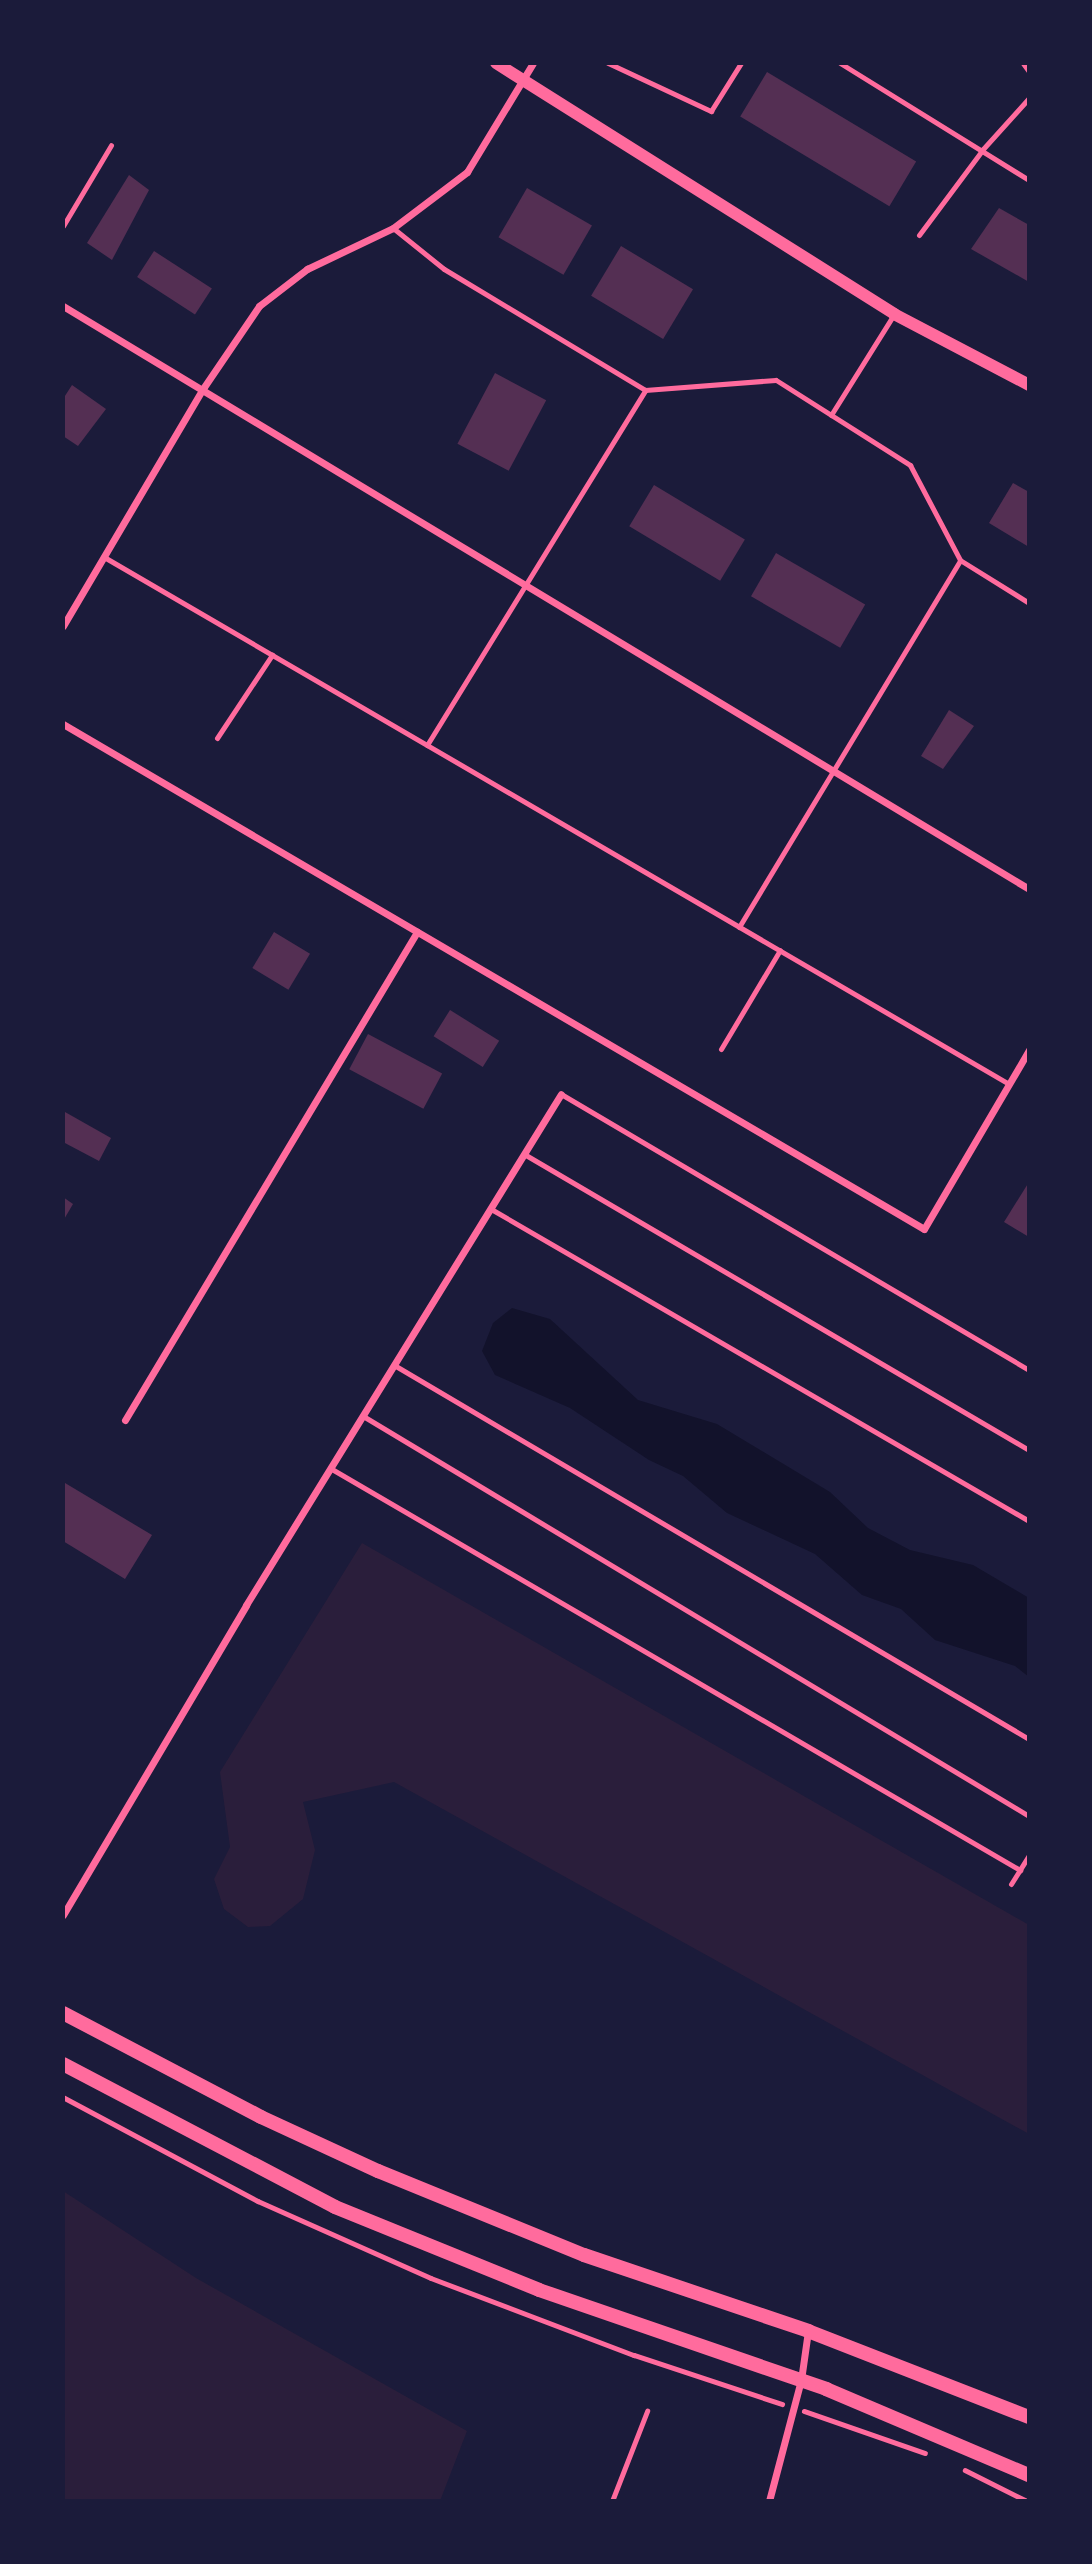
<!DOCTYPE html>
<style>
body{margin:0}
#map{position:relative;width:1092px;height:2564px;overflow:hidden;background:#1b1b3a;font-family:Quicksand,sans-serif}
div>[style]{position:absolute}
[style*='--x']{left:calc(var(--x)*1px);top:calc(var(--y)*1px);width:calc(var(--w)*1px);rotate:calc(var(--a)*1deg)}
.green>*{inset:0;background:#2a1e3b}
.water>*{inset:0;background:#12122b}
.building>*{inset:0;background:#542f53;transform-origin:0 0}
.path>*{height:4.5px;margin:-2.25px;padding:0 2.25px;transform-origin:2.25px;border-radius:2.25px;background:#ff6b9d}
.service>*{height:5px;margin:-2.5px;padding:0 2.5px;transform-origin:2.5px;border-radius:2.5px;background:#ff6b9d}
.minor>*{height:7px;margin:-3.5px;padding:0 3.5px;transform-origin:3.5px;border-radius:3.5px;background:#ff6b9d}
.tertiary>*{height:12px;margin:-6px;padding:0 6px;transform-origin:6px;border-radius:6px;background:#ff6b9d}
.secondary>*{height:14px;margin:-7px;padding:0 7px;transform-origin:7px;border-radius:7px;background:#ff6b9d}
span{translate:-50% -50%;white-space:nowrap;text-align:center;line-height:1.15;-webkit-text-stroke:7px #1b1b3a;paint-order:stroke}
.frame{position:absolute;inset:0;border:65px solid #1b1b3a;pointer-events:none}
</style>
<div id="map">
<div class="green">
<div style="clip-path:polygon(362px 1543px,1029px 1925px,1029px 2134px,394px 1782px,303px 1802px,315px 1850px,303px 1899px,270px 1926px,248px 1927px,224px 1909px,214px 1879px,230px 1847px,220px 1772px)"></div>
<div style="clip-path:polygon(63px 2191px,196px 2278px,467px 2431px,440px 2501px,63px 2501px)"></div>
</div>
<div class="water">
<div style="clip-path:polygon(512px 1308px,550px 1319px,638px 1400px,717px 1424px,830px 1492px,868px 1528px,910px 1550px,973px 1565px,1029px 1598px,1029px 1677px,1015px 1666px,935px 1640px,901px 1609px,862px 1595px,815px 1554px,727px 1513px,683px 1476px,649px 1460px,570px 1408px,495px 1375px,482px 1351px,493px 1323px)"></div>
</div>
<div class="building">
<div style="left:767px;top:72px;width:174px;height:52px;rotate:31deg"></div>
<div style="clip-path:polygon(129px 175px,149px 190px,112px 260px,87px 243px)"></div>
<div style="left:527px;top:188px;width:75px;height:57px;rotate:30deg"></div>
<div style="clip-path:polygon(999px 208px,1029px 225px,1029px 282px,971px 249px)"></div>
<div style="left:621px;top:246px;width:84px;height:58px;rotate:31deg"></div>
<div style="left:154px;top:251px;width:69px;height:31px;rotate:33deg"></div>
<div style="left:495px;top:373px;width:58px;height:80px;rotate:28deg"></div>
<div style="clip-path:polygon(72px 385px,106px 409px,78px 446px,63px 436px,63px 399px)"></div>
<div style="clip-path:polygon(1013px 483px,1029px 492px,1029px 547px,989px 523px)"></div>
<div style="left:654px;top:485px;width:106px;height:48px;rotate:31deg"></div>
<div style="left:776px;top:553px;width:103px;height:50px;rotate:30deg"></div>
<div style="clip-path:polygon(949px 710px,974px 726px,943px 769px,921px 756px)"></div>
<div style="left:274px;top:932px;width:42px;height:42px;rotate:31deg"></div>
<div style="left:450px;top:1010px;width:58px;height:31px;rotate:32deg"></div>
<div style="left:368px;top:1034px;width:84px;height:40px;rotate:28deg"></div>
<div style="clip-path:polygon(65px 1112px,111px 1138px,99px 1161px,63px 1142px)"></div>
<div style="clip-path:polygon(1029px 1182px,1029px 1237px,1004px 1222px)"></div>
<div style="clip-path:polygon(63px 1197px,73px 1204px,63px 1221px)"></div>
<div style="clip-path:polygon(65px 1483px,152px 1535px,125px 1579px,63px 1541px)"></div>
</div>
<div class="path">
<div style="--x:63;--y:2097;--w:221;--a:28.1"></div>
<div style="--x:258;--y:2201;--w:189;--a:24"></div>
<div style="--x:431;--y:2278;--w:217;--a:20.8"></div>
<div style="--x:634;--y:2355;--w:156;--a:18.3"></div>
<div style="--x:804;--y:2411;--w:128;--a:19.1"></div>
<div style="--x:965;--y:2470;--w:69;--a:26.6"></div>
</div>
<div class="service">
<div style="--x:608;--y:63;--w:114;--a:25"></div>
<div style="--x:711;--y:111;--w:57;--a:-58"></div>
<div style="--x:840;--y:63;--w:222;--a:31.8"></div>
<div style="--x:63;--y:226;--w:94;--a:-59.3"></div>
<div style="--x:393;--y:228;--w:65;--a:38.8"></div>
<div style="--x:444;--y:269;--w:235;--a:31"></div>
<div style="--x:645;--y:390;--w:131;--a:-4.4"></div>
<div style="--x:776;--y:380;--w:159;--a:32.4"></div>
<div style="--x:910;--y:465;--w:107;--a:62.2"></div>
<div style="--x:960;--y:560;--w:81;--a:31.9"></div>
<div style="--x:919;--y:235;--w:107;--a:-53.3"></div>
<div style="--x:983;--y:149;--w:69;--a:-48"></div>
<div style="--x:831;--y:415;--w:119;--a:-58"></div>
<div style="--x:104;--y:557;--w:1047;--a:30.21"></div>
<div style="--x:217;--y:738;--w:100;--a:-56.5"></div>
<div style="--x:427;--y:745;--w:417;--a:-58.4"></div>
<div style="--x:739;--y:927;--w:428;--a:-58.9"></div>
<div style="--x:721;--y:1049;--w:115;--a:-59.2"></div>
<div style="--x:561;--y:1094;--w:543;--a:30.53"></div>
<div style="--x:524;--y:1154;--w:585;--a:30.38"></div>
<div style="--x:491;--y:1209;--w:622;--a:30.11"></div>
<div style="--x:394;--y:1365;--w:737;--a:30.5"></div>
<div style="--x:363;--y:1416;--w:777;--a:30.99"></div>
<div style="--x:330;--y:1468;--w:799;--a:30.23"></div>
<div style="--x:1011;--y:1884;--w:34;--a:-58"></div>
<div style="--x:612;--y:2501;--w:97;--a:-68.7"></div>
</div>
<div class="minor">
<div style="--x:1024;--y:63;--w:9;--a:54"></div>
<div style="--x:63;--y:306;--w:1128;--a:31.11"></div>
<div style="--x:63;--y:626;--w:274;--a:-59.5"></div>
<div style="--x:202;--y:390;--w:102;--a:-55.8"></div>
<div style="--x:259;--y:306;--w:61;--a:-37.6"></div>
<div style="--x:307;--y:269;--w:95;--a:-25.5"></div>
<div style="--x:393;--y:228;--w:93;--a:-37.1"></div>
<div style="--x:467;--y:172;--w:127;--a:-58.8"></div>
<div style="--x:63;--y:724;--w:998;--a:30.39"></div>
<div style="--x:924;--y:1229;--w:208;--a:-59.6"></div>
<div style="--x:125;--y:1420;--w:569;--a:-59.11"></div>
<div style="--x:63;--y:1915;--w:360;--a:-59.4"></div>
<div style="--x:246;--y:1605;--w:600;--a:-58.35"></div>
<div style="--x:769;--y:2501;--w:125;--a:-75.2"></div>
<div style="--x:801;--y:2380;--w:49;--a:-81.9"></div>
</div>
<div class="tertiary">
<div style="--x:496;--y:63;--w:471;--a:32.2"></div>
<div style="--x:894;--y:314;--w:153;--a:27.7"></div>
</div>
<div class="secondary">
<div style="--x:63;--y:2013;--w:224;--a:27.7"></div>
<div style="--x:261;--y:2117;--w:129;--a:24.8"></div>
<div style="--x:378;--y:2171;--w:222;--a:22.2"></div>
<div style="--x:584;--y:2255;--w:237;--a:18.7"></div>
<div style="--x:808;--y:2331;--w:237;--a:21.3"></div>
<div style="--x:63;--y:2064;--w:307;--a:27.7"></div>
<div style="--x:335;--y:2207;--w:220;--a:22.1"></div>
<div style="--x:539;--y:2290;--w:304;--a:19"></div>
<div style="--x:826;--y:2389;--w:220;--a:23"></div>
</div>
<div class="frame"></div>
</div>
